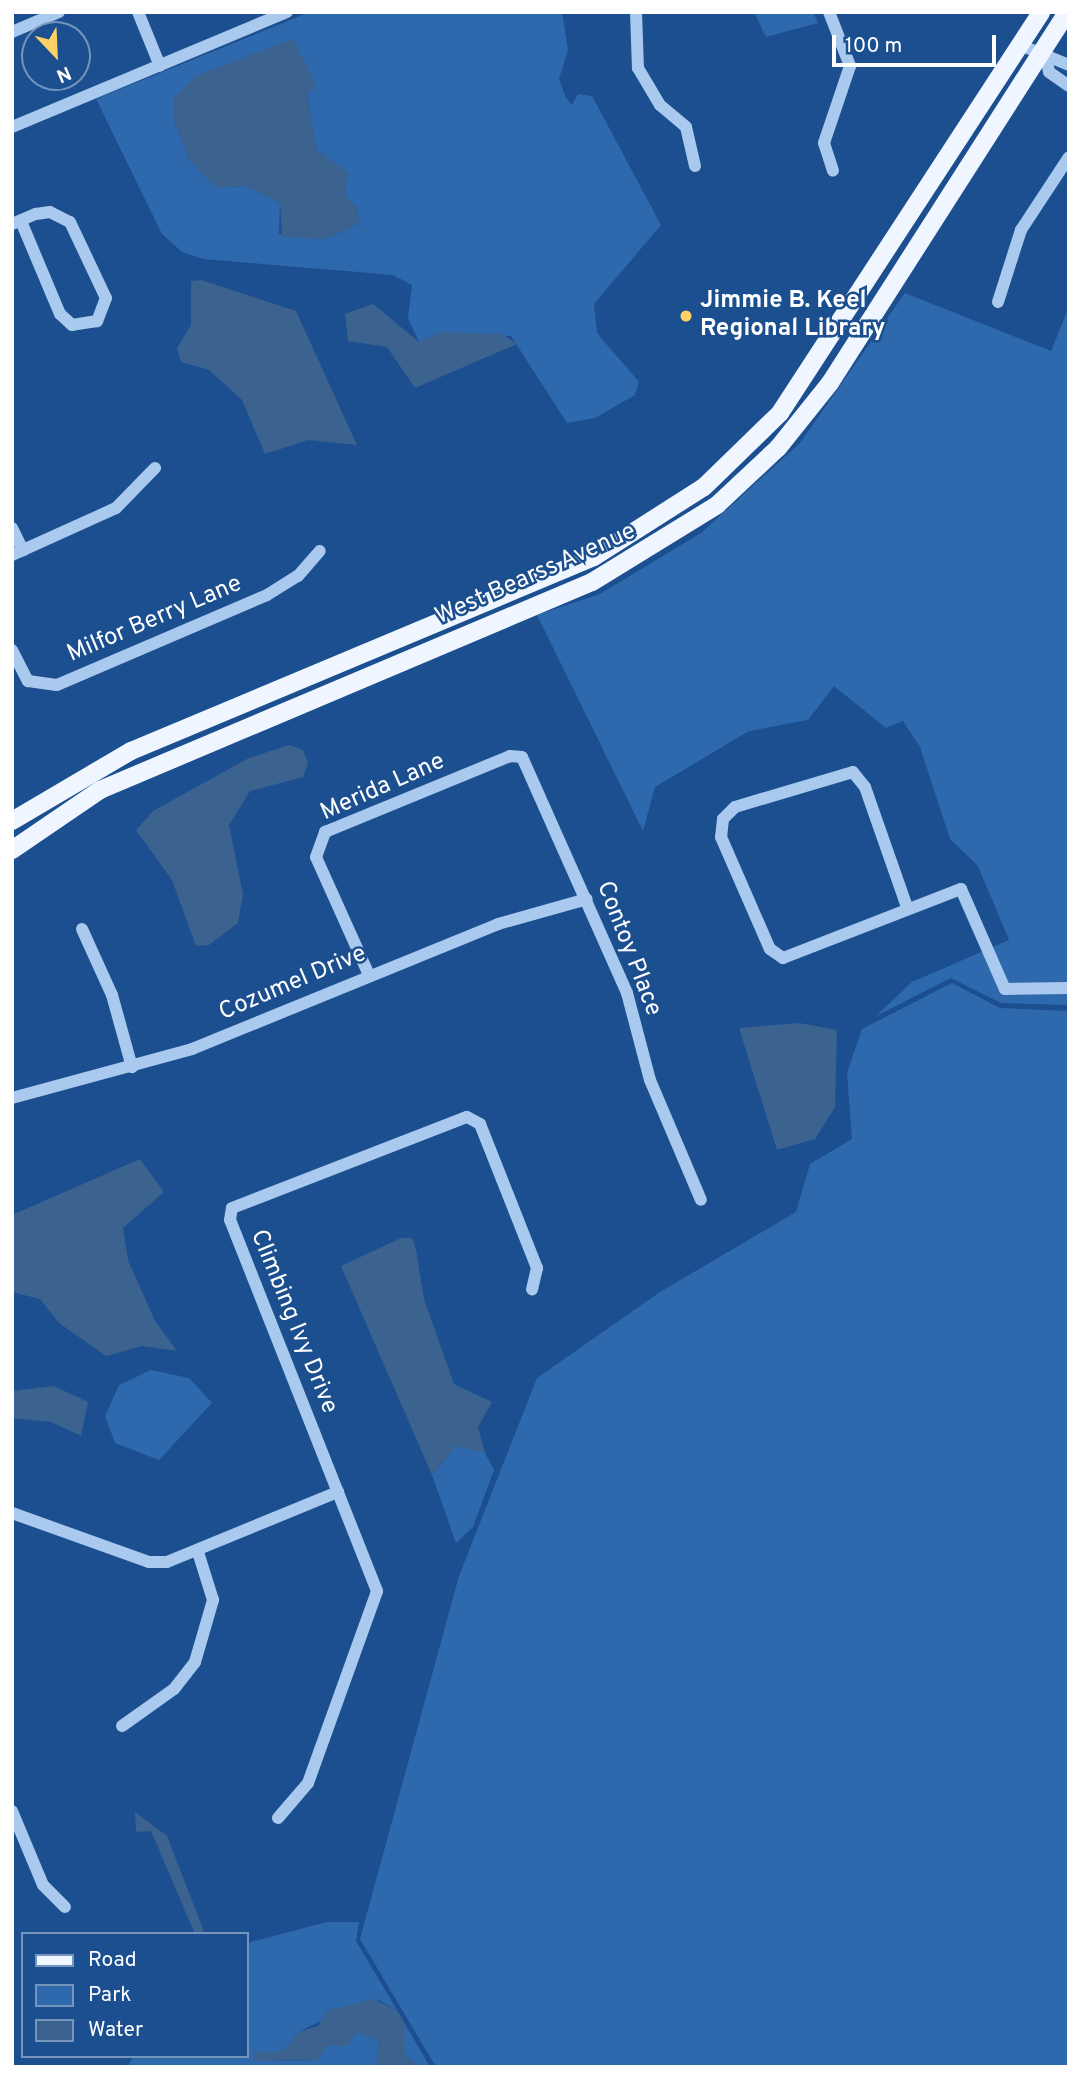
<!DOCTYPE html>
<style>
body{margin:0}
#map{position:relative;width:1081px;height:2079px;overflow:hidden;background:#1b4f8f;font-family:Overpass,sans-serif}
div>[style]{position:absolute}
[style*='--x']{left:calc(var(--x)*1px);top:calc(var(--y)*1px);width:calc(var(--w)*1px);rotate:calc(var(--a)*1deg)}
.green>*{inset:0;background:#2e69ad}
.water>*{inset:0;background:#3c6290}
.minor>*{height:12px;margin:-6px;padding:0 6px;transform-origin:6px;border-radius:6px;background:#a9c9ee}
.major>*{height:18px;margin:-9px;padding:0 9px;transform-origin:9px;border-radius:9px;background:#f0f6ff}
.dots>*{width:19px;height:19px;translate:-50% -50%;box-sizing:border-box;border:4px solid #1b4f8f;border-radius:50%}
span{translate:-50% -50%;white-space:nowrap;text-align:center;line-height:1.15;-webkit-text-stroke:5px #1b4f8f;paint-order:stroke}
.poi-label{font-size:24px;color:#fff;font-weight:700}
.left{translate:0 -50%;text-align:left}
.street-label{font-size:24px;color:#fff}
.frame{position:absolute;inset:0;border:14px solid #fff;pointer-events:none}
.legend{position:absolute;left:21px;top:1932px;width:228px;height:126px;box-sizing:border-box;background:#1b4f8f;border:2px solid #7695bc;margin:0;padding:9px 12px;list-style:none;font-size:21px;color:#fff}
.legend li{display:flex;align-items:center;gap:14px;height:35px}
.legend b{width:35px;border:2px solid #7695bc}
.north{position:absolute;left:21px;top:21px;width:70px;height:70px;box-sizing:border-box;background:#1b4f8f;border:2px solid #7695bc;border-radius:50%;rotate:157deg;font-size:19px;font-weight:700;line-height:28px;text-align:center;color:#fff}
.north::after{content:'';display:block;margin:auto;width:24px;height:32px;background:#ffd166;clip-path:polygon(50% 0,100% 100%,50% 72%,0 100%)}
.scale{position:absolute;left:832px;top:35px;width:164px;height:32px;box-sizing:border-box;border:4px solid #fff;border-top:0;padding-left:9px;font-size:21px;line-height:24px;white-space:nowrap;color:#fff;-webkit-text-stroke:5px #1b4f8f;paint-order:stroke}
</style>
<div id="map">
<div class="green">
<div style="clip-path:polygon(evenodd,310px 12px,562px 12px,568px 50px,559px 79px,566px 98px,572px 105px,578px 94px,592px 96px,661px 225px,594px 304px,597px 333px,639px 382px,635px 395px,595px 418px,567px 423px,511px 336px,440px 332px,419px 342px,408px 318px,412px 285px,393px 275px,203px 259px,182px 252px,162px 234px,96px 99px,310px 12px,307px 94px,316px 149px,348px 174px,344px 195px,357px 208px,359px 223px,326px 239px,279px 234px,280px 203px,247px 186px,233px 187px,190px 161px,174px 120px,307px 94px)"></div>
<div style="clip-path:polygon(754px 12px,813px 12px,818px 23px,766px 37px)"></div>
<div style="clip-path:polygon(905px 293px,1051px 351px,1069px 307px,1069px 1005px,1001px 1003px,951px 978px,876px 1016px,912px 982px,1009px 940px,978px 866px,950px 839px,920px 747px,903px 721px,886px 728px,834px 686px,808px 720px,749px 731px,655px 787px,643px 831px,537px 615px,600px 594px,701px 533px,800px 443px)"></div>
<div style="clip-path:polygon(952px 983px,1000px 1008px,1069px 1011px,1069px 2067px,436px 2067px,360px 1939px,459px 1576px,537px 1378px,660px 1292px,796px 1212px,810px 1164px,852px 1139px,847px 1073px,862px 1029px)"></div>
<div style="clip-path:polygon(151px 1370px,189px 1378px,212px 1403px,159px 1460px,115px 1443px,105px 1416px,119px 1385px)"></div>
<div style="clip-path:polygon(469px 1445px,485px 1453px,494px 1470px,473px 1527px,456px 1543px,432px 1475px,456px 1446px)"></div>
<div style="clip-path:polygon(327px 1922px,359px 1922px,356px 1941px,397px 2010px,379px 2000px,354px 2005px,300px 2031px,283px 2052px,253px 2052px,277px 2061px,318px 2060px,327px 2046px,347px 2046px,357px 2032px,379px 2042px,376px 2067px,128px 2067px,133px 2056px,247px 2056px,247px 1943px)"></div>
<div style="clip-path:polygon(405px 2024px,430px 2067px,419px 2067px,405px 2054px)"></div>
</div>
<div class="water">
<div style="clip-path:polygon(293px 39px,316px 85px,307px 95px,316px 149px,349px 174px,344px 195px,357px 208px,359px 223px,326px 239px,282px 237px,280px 203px,247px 186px,216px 188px,190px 161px,174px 120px,174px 97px,196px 76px)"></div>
<div style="clip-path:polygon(201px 280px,296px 311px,357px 445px,308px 440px,265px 454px,242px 400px,209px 370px,181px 362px,177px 348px,191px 325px,191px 281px)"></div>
<div style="clip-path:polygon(373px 304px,419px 342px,440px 332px,502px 334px,517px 344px,415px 388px,387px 347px,348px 341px,345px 314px)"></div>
<div style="clip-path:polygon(289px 745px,303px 750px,308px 763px,303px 777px,250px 791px,229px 825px,243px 894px,238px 923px,209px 945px,196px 946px,172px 880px,136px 830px,153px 811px,249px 758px)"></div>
<div style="clip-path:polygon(799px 1023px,837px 1030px,835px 1107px,815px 1139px,777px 1150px,739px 1028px)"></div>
<div style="clip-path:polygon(140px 1159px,164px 1192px,123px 1228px,128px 1260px,155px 1321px,177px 1351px,142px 1346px,106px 1356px,59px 1323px,40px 1299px,12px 1292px,12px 1215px)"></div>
<div style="clip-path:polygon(401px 1238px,412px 1238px,416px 1249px,424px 1299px,454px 1384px,492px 1402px,478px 1427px,485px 1453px,456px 1446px,432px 1475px,341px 1266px)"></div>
<div style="clip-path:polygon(54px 1386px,88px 1402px,81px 1436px,51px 1422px,12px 1418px,12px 1391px)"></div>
<div style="clip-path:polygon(135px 1812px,167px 1836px,205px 1934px,195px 1934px,151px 1831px,136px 1832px)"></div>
<div style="clip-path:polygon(373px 1999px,397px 2010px,405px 2024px,405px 2054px,419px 2067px,376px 2067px,379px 2042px,357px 2032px,347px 2046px,327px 2046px,318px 2060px,253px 2061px,253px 2052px,283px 2051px,300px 2031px,318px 2026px,326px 2011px)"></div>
</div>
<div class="minor">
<div style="--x:138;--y:12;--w:58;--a:67.8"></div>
<div style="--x:636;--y:12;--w:56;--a:88"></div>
<div style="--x:638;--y:68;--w:43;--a:59.3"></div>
<div style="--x:660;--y:105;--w:34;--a:40"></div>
<div style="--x:686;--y:127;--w:40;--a:77"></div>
<div style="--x:829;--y:12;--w:58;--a:68.7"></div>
<div style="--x:850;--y:66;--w:81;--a:108.7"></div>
<div style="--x:824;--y:143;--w:29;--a:72"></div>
<div style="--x:12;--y:32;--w:51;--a:-23.1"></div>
<div style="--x:1020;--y:45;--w:53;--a:22.2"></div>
<div style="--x:1047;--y:61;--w:11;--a:80"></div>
<div style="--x:1049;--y:72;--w:24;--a:35"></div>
<div style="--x:12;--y:127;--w:298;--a:-22.7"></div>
<div style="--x:12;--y:224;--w:26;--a:-23"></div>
<div style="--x:36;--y:214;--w:14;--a:-8"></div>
<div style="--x:50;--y:212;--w:22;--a:27"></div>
<div style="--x:70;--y:222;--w:84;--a:64.7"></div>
<div style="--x:106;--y:298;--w:25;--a:111"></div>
<div style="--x:97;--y:321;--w:25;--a:171"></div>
<div style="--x:72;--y:325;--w:16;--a:-137"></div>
<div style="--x:60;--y:314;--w:101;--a:-112.8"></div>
<div style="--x:998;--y:302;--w:76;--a:-72.3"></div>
<div style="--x:1021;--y:230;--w:87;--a:-56.7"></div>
<div style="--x:12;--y:528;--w:25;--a:64"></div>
<div style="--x:12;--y:555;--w:114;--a:-24.3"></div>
<div style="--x:116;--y:508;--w:56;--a:-45.7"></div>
<div style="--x:12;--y:650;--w:35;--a:63"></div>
<div style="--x:28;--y:681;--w:29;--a:8"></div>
<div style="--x:57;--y:685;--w:228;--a:-23.2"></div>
<div style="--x:267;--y:595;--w:36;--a:-32"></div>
<div style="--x:298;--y:576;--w:33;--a:-49"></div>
<div style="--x:907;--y:907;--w:127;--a:-109.3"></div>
<div style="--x:865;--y:787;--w:19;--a:-129"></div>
<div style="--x:853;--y:772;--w:123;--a:163.5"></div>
<div style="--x:735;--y:807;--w:17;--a:135"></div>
<div style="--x:723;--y:819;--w:18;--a:96"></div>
<div style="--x:721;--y:837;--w:122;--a:66.4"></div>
<div style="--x:770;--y:949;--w:16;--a:35"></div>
<div style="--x:783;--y:958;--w:191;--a:-21.2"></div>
<div style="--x:961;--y:889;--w:109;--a:66.3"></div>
<div style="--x:1005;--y:989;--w:64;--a:-0.9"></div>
<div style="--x:82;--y:929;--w:72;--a:65.6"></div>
<div style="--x:112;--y:995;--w:75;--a:74.5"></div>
<div style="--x:369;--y:975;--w:129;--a:-114.2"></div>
<div style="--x:316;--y:857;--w:27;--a:-70"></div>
<div style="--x:325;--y:832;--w:200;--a:-22.3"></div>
<div style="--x:510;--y:756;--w:12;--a:5"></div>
<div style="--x:522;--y:757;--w:258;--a:66"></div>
<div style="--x:627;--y:993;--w:90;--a:75.2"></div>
<div style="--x:650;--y:1080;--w:130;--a:67"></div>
<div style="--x:12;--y:1098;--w:187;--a:-15.2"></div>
<div style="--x:192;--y:1049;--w:331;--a:-22.2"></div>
<div style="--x:498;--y:924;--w:92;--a:-15.7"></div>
<div style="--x:12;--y:1513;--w:145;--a:19.7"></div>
<div style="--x:149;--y:1562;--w:18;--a:0"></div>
<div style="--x:167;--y:1562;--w:185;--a:-22.3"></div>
<div style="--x:122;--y:1726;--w:64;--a:-35.4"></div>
<div style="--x:174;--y:1689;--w:34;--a:-52"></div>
<div style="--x:195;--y:1662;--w:65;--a:-73.8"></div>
<div style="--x:213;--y:1600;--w:50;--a:-107.4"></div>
<div style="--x:12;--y:1811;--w:80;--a:67.3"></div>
<div style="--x:43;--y:1885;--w:31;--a:45"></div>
<div style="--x:278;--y:1818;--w:46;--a:-49.4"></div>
<div style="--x:308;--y:1783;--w:204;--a:-70.2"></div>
<div style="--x:377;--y:1591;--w:399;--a:-111.6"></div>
<div style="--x:230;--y:1220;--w:12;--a:-81"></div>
<div style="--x:232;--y:1208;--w:252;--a:-21.2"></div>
<div style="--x:467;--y:1117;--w:15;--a:28"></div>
<div style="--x:480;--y:1124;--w:155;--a:68.4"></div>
<div style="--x:537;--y:1268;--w:22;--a:103"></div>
</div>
<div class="major">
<div style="--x:12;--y:821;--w:138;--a:-30.5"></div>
<div style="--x:131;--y:751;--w:502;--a:-22.73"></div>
<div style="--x:594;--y:557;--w:130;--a:-32.5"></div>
<div style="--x:704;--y:487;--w:106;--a:-44.2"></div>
<div style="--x:780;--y:413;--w:478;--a:-56.9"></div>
<div style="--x:12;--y:850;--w:107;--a:-34.3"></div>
<div style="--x:100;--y:790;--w:534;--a:-22.92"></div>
<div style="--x:592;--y:582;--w:147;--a:-31.6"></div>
<div style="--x:717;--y:505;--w:83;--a:-43.1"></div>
<div style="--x:778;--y:448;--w:83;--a:-51.3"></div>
<div style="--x:830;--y:383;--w:440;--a:-57.4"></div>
</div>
<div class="dots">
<div style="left:686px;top:316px;background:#ffd166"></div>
</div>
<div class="poi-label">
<span class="left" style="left:700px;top:316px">Jimmie B. Keel<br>Regional Library</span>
</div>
<div class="street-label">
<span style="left:536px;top:575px;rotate:-24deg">West Bearss Avenue</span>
<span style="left:155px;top:620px;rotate:-23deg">Milfor Berry Lane</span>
<span style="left:383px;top:788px;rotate:-24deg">Merida Lane</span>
<span style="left:628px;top:949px;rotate:69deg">Contoy Place</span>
<span style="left:293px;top:984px;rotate:-23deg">Cozumel Drive</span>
<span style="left:293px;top:1322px;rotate:68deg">Climbing Ivy Drive</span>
</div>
<div class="frame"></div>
<ul class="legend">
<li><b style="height:9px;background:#f0f6ff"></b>Road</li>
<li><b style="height:19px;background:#2e69ad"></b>Park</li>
<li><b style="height:19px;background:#3c6290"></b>Water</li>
</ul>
<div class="north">N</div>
<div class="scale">100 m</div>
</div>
